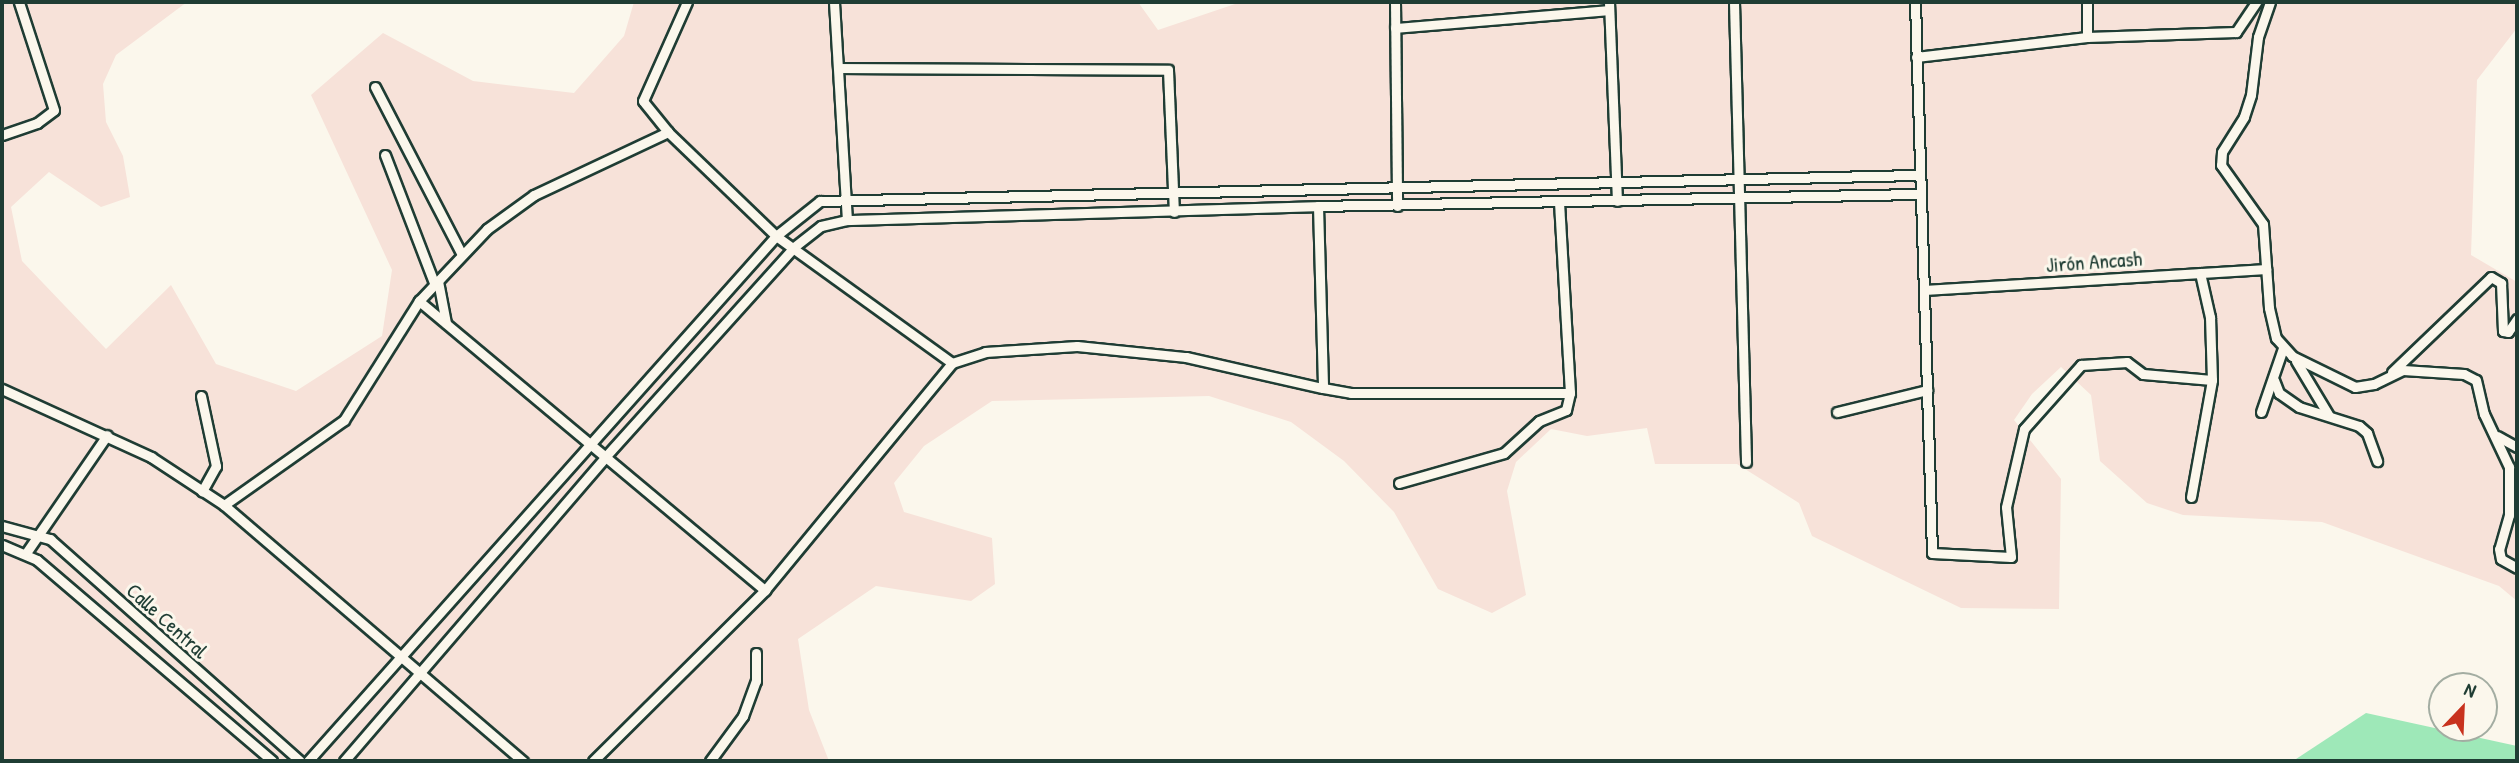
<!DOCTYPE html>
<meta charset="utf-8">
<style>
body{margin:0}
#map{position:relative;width:2519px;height:763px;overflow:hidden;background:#fbf7ec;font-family:"Patrick Hand",sans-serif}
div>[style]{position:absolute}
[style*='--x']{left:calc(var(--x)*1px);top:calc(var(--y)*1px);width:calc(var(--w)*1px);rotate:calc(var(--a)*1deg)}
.built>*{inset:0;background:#f7e2d9}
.green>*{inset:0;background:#9ee8b8}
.roads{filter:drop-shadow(2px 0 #1f3d34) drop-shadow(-2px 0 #1f3d34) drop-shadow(0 2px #1f3d34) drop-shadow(0 -2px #1f3d34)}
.minor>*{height:9px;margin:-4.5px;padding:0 4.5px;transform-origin:4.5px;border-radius:4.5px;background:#fbf7ec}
span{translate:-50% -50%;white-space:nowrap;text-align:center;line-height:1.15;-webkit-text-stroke:6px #fbf7ec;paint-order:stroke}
.street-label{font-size:21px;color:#1f3d34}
.frame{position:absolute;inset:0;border:4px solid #1f3d34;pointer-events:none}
.north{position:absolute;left:2428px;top:672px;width:70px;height:70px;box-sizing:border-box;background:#fbf7ec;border:2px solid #a3ada2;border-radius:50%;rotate:23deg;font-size:19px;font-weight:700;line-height:28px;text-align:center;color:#1f3d34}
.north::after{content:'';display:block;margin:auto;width:24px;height:32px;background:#c8321e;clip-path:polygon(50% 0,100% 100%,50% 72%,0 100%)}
</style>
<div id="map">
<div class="built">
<div style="clip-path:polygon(2px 2px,187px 2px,116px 55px,103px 84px,106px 122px,123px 156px,130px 197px,101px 207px,49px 172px,11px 207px,22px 261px,106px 349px,171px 285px,216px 364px,296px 391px,382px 336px,392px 270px,311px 95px,383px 33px,473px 81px,574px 93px,624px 36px,634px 2px,1138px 2px,1158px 30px,1241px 2px,2517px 2px,2517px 28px,2477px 80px,2471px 255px,2517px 282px,2517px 601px,2499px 586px,2322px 522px,2183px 515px,2147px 503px,2100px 461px,2091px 395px,2061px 367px,2032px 394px,2014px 420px,2061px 479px,2059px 609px,1961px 608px,1812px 536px,1799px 503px,1737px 464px,1655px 464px,1647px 428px,1587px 436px,1551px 429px,1516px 462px,1507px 491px,1526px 595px,1492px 613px,1438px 589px,1394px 512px,1344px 461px,1291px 422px,1209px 396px,992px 401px,924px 446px,894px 483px,904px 512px,992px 538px,995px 584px,971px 601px,876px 586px,798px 639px,809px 710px,829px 761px,2px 761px)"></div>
</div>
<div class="green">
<div style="clip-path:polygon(2366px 713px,2517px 746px,2517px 761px,2293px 761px)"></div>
</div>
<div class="roads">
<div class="minor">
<div style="--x:687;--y:2;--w:108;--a:114"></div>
<div style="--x:643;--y:101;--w:40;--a:51"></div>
<div style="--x:668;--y:132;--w:150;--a:43.9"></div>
<div style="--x:776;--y:236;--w:217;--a:35.8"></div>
<div style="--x:834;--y:2;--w:218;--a:86.6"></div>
<div style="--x:1395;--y:2;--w:204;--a:89.4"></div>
<div style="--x:1609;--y:2;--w:199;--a:87.7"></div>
<div style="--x:1734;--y:2;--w:460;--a:88.5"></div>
<div style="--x:1915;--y:2;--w:551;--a:88.23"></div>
<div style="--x:1932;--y:553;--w:79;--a:2.9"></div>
<div style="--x:2011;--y:557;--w:50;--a:-95.7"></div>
<div style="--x:2006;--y:507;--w:80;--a:-77"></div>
<div style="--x:2024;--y:429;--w:86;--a:-48.3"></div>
<div style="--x:2081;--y:365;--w:46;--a:-3.7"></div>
<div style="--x:2127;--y:362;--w:20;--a:37"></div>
<div style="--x:2143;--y:374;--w:69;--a:5"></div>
<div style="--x:2087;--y:2;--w:35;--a:90"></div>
<div style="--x:2270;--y:2;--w:37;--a:109"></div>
<div style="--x:2258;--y:37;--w:58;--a:96.9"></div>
<div style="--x:2251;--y:95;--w:23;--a:108"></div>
<div style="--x:2244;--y:117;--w:41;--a:122.2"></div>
<div style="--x:2222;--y:152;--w:13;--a:94"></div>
<div style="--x:2221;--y:165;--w:72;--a:54.6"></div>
<div style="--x:2263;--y:224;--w:84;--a:85.9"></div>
<div style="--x:2269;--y:308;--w:31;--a:77"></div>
<div style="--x:2276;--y:338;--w:24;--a:48"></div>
<div style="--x:2292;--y:356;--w:70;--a:26.2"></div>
<div style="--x:2355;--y:387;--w:19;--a:-9"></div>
<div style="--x:2374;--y:384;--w:32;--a:-26"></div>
<div style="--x:2403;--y:370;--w:61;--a:3.8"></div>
<div style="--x:2464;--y:374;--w:13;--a:27"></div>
<div style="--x:2476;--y:380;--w:35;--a:77"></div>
<div style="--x:2484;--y:414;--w:59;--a:64.7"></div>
<div style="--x:2509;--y:467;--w:48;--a:90"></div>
<div style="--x:2509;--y:515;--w:35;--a:106"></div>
<div style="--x:2499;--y:549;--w:10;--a:79"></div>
<div style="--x:2501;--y:559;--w:18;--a:29"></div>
<div style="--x:1395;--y:28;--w:214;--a:-4.8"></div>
<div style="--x:1916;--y:57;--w:172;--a:-6.7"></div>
<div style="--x:2087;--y:37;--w:149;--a:-1.9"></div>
<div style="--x:2236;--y:32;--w:36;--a:-56"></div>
<div style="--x:840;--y:68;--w:328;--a:0.3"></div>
<div style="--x:1168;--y:70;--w:142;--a:87.6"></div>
<div style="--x:375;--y:87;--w:189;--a:62.6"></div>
<div style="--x:2;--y:135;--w:37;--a:-19"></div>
<div style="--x:37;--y:123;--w:21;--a:-37"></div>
<div style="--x:54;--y:110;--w:114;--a:-108"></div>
<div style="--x:385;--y:155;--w:139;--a:69"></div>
<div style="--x:1318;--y:206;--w:182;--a:88.4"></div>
<div style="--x:1323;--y:388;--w:28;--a:10"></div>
<div style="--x:1351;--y:393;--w:219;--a:0"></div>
<div style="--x:438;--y:281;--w:43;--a:79.2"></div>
<div style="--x:1924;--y:290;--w:343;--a:-3.5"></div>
<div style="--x:419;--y:301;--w:451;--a:39.9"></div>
<div style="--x:2296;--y:361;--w:64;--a:59"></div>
<div style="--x:2392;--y:372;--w:137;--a:-43.8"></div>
<div style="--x:2491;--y:277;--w:12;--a:31"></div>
<div style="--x:2501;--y:283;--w:48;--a:87.6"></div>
<div style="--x:2503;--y:331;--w:5;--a:11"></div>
<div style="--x:2508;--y:332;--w:16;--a:-55"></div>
<div style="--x:2274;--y:380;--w:14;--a:69"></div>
<div style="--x:2279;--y:393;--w:24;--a:35"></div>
<div style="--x:2299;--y:407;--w:63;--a:17.6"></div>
<div style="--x:2359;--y:426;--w:11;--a:41"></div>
<div style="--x:2367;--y:433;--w:30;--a:70"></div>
<div style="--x:2;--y:389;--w:164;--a:24.5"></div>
<div style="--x:151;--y:457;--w:87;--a:33.3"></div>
<div style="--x:224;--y:505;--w:394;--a:40.6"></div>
<div style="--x:201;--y:396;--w:72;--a:77.9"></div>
<div style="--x:216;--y:466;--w:29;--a:119"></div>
<div style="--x:1837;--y:412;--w:93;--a:-13.7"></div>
<div style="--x:2261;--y:412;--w:68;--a:-71"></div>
<div style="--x:2497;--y:436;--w:23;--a:29"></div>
<div style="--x:1399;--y:483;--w:109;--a:-15.9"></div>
<div style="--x:1504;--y:453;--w:47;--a:-42.4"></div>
<div style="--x:1539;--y:421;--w:29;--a:-22"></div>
<div style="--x:1566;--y:410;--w:17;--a:-77"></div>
<div style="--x:1570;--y:393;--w:190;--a:-93.3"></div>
<div style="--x:2191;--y:497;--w:119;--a:-79.8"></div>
<div style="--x:2212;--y:380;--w:63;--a:-91.8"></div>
<div style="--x:2210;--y:317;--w:45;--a:-102.8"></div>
<div style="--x:224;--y:505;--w:147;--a:-35.3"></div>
<div style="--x:344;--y:420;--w:141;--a:-57.8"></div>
<div style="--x:419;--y:301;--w:99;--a:-46.6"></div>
<div style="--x:487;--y:229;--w:58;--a:-35.9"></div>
<div style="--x:534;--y:195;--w:148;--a:-25.2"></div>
<div style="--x:2;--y:526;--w:50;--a:15.2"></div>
<div style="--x:50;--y:539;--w:334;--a:41.6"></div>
<div style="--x:2;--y:545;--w:38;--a:23"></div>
<div style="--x:37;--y:560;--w:309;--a:40.5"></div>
<div style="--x:26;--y:553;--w:143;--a:-55.5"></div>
<div style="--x:308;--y:761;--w:703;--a:-48.29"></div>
<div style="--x:776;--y:236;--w:56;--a:-38.5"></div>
<div style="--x:820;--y:201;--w:1097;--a:-1.36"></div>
<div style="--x:344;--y:761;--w:402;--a:-49.3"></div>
<div style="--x:606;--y:456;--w:281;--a:-48"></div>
<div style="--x:794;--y:247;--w:34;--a:-38"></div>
<div style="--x:821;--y:226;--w:27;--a:-13"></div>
<div style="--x:847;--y:220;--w:471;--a:-1.7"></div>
<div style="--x:1318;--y:206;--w:600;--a:-1.15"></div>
<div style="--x:593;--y:761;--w:243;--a:-44.8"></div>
<div style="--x:765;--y:590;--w:294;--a:-50.5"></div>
<div style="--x:952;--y:363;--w:35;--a:-18"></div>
<div style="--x:985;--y:352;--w:92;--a:-3.7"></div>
<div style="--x:1077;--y:346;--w:110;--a:5.8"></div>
<div style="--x:1186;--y:357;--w:140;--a:12.8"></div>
<div style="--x:710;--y:761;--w:56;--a:-53.7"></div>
<div style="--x:743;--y:716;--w:37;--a:-70"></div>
<div style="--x:756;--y:681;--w:28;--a:-90"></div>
</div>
</div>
<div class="street-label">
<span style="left:2094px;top:262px;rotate:-4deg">Jirón Ancash</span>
<span style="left:167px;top:621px;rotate:42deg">Calle Central</span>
</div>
<div class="frame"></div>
<div class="north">N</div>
</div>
